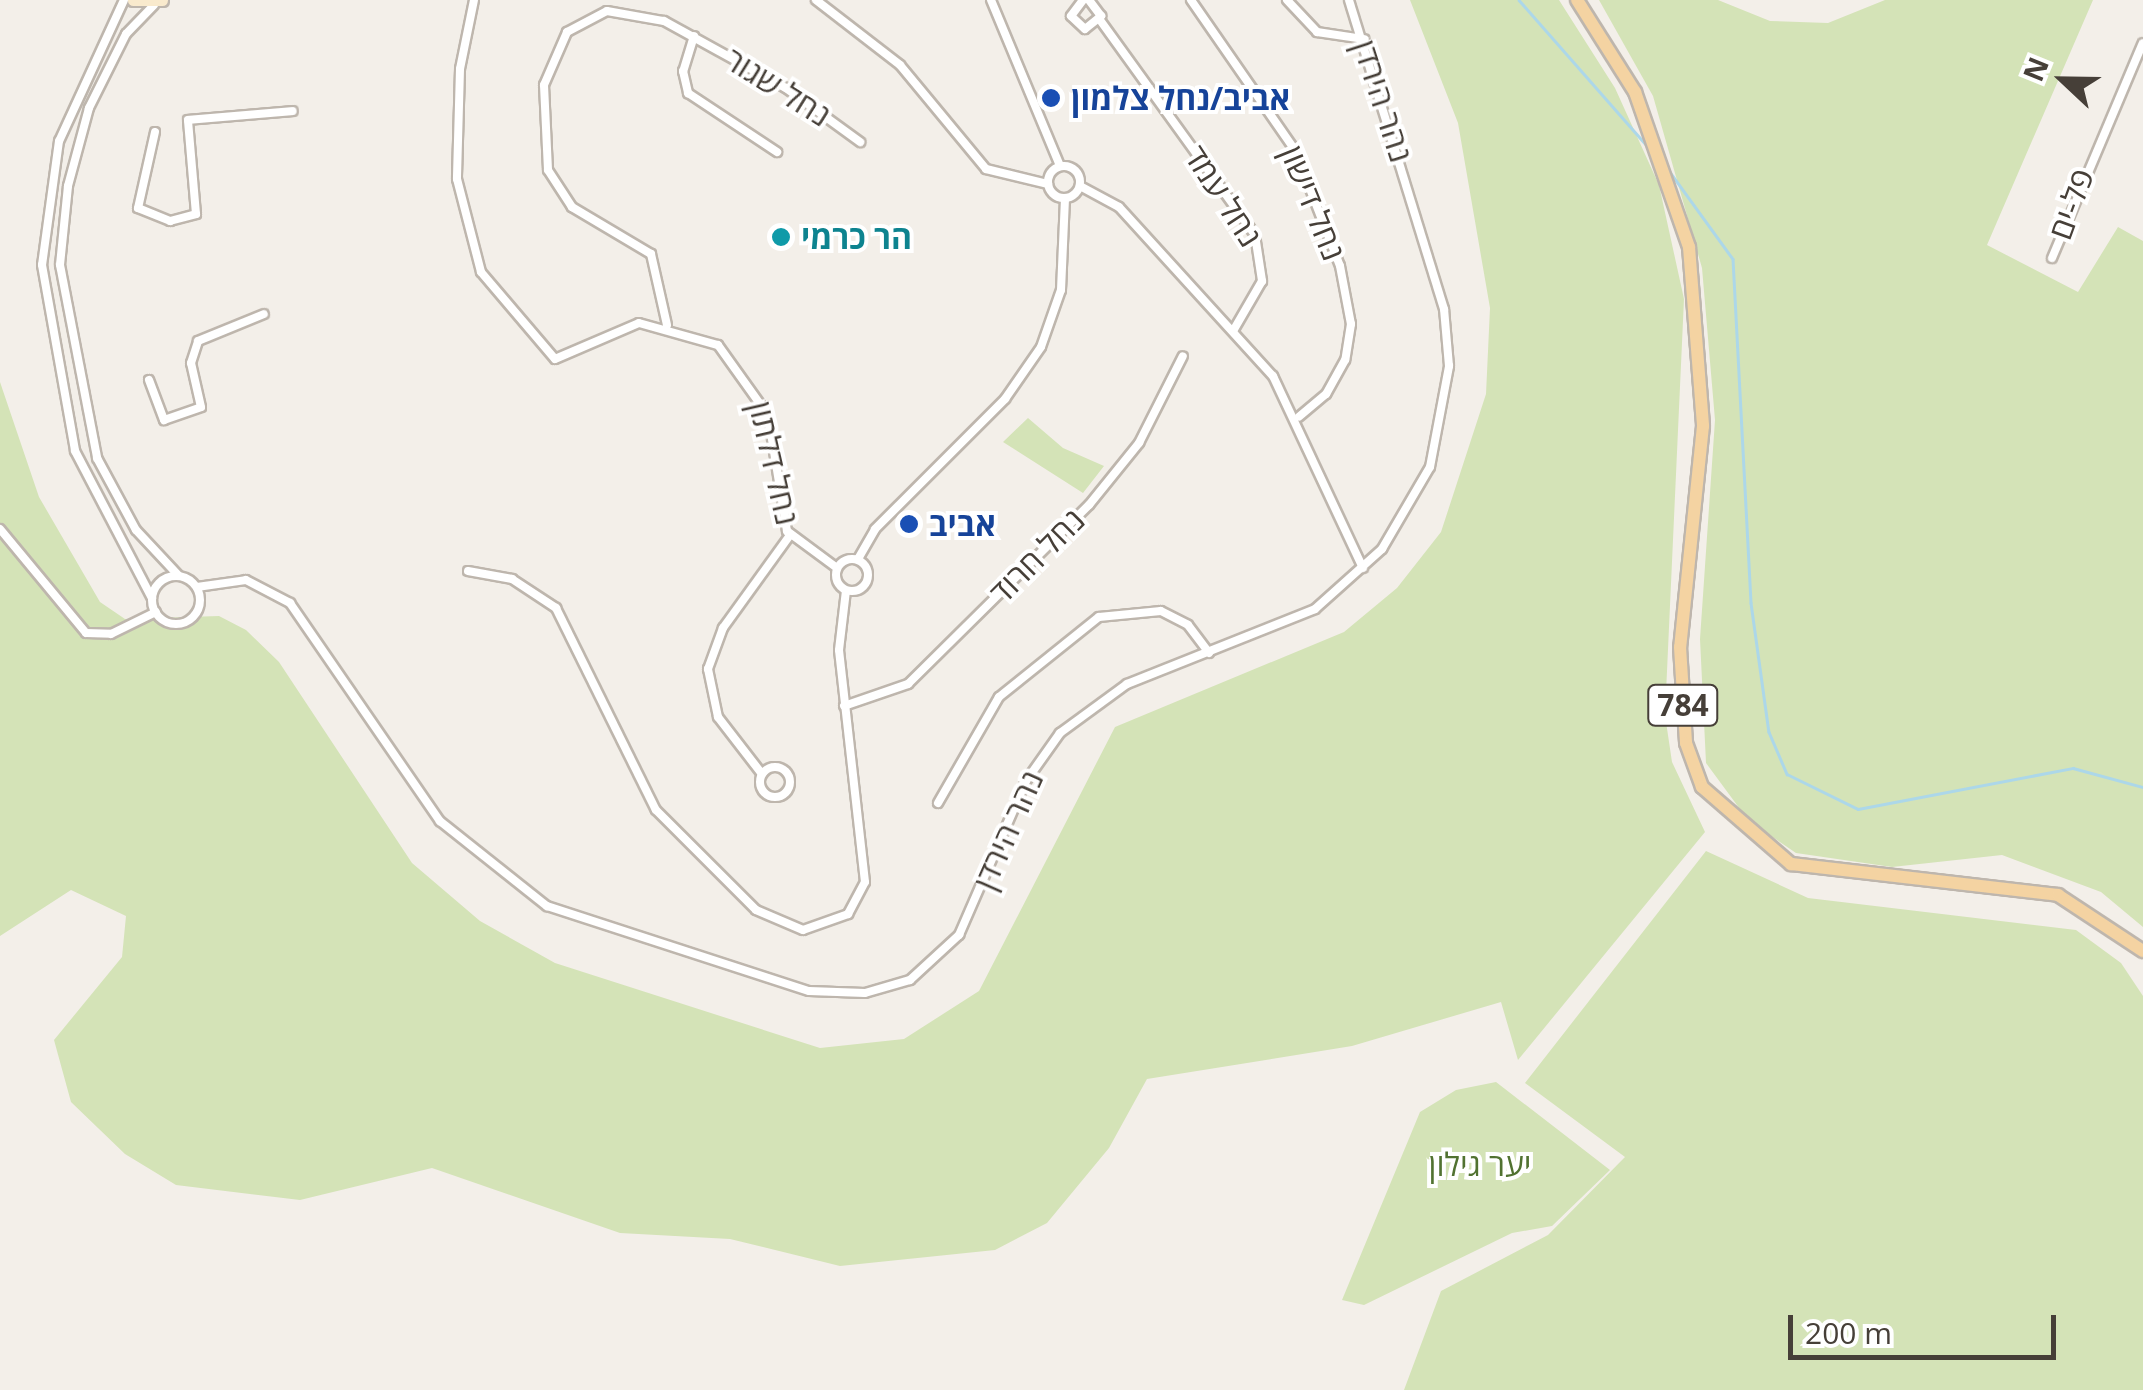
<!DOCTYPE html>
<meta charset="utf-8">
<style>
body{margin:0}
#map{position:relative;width:2143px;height:1390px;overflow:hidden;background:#f3efe9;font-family:"Open Sans","Noto Sans Hebrew",sans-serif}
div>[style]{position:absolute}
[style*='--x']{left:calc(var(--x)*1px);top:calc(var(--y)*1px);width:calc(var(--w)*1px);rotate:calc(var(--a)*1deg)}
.green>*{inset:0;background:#d4e3b7}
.stream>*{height:2.5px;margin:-1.25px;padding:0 1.25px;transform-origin:1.25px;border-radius:1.25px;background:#acd7e9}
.roads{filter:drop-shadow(2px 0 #beb6ad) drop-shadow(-2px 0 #beb6ad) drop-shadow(0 2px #beb6ad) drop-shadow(0 -2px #beb6ad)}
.street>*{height:8px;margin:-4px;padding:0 4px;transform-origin:4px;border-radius:4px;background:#fff}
.street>.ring{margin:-4px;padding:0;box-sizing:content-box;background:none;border:8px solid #fff;border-radius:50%}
.secondary>*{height:11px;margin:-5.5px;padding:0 5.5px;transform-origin:5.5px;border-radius:5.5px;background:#f9eacd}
.primary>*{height:12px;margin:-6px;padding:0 6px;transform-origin:6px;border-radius:6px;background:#f4d3a2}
.dots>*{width:28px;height:28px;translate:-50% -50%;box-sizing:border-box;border:5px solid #fff;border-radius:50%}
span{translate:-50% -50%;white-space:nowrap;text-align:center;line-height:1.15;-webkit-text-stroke:8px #fff;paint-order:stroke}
.shield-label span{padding:2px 8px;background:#fff;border:2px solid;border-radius:8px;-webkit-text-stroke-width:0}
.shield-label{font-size:30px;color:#463f38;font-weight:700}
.street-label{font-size:32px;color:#463f38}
.transit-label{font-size:32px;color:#164399;font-weight:700}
.left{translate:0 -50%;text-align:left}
.culture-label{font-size:32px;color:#0d838f;font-weight:700}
.park-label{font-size:32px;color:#517231}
.north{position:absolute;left:2013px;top:30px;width:100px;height:100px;-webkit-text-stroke:8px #fff;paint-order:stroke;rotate:292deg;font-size:28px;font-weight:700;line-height:40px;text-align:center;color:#463f38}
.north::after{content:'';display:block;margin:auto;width:35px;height:45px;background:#463f38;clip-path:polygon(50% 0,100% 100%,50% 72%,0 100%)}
.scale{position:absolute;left:1788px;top:1315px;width:268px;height:45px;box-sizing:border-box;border:5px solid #463f38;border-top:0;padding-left:12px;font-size:30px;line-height:35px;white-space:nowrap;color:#463f38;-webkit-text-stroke:8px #fff;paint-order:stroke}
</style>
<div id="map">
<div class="green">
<div style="clip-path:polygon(1410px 0,1559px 0,1615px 88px,1659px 185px,1684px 299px,1665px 715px,1672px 762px,1705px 832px,1518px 1060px,1501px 1002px,1352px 1046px,1147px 1079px,1109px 1148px,1047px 1223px,995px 1250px,840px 1266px,730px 1239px,620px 1233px,432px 1168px,300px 1200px,176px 1185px,125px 1154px,71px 1102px,54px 1040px,122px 957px,126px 916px,71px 890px,0 936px,0 382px,39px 497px,100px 602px,125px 619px,219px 616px,246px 630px,279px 662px,412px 863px,480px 921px,555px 963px,820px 1048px,904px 1039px,979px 991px,1115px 727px,1344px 632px,1397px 588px,1441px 532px,1486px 394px,1490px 308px,1458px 123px)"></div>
<div style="clip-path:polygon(1599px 0,1718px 0,1770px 21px,1828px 23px,1885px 0,2093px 0,1987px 245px,2078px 292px,2118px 227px,2143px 241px,2143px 927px,2101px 892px,2002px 855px,1892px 867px,1796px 853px,1748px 820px,1706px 763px,1700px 639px,1715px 420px,1702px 268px,1653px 96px)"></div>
<div style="clip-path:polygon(1028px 418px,1063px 448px,1104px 466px,1083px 493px,1003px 442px)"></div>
<div style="clip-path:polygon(1706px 851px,1808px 898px,2076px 930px,2121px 963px,2143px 996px,2143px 1390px,1404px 1390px,1441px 1291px,1548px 1235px,1625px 1157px,1525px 1083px)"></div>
<div style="clip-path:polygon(1496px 1082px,1610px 1170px,1552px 1226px,1512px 1233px,1364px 1305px,1342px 1300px,1420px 1112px,1456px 1090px)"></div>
</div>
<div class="stream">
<div style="--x:1519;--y:0;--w:198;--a:48.7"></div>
<div style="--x:1670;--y:172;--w:107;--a:54.1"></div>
<div style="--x:1733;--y:259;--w:344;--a:87"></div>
<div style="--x:1751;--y:603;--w:130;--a:82.1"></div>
<div style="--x:1769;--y:732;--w:46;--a:66.8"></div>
<div style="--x:1787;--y:774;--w:79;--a:26.2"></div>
<div style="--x:1858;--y:809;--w:219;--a:-10.8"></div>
<div style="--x:2073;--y:768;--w:73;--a:15.2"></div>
</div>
<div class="roads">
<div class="street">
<div style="--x:124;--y:0;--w:155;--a:114.7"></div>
<div style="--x:59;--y:141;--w:125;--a:97.8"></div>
<div style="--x:42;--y:265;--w:189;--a:79.9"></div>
<div style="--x:75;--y:451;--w:166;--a:62.4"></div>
<div style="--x:474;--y:0;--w:70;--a:101.5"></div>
<div style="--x:460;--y:69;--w:110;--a:91.6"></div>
<div style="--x:457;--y:179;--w:96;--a:75.5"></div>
<div style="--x:481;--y:272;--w:114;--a:49.6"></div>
<div style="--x:555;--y:359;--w:91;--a:-23.2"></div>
<div style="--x:639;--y:323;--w:82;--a:15.6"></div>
<div style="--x:718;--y:345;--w:86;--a:54.5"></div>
<div style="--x:768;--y:415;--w:118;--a:80.7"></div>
<div style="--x:787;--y:531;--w:62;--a:36.5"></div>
<div style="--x:816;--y:0;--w:106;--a:37.7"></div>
<div style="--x:900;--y:65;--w:135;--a:50.4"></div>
<div style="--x:986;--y:169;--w:64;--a:13.6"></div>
<div style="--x:991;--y:0;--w:180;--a:67.4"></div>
<div style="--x:1083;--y:0;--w:20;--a:127"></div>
<div style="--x:1071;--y:16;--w:19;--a:43"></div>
<div style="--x:1085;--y:29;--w:21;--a:-39"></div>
<div style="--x:1101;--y:16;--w:20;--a:-127"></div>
<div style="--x:1191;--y:0;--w:183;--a:55.3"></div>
<div style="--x:1295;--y:150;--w:124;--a:68.8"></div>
<div style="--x:1340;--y:266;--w:59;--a:79.3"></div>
<div style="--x:1351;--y:324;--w:36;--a:99"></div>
<div style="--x:1345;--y:360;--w:39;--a:119"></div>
<div style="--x:1326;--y:394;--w:35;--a:140"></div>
<div style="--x:1287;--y:0;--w:44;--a:46.8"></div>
<div style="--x:1317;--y:32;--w:48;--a:8.5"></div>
<div style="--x:154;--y:5;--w:40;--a:134"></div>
<div style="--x:126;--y:34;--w:83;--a:116.6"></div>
<div style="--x:89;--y:108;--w:81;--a:105.1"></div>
<div style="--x:68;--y:186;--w:79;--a:95.8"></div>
<div style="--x:60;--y:265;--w:197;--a:79.1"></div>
<div style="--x:97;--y:458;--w:82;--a:61.6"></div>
<div style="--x:136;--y:530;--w:62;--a:47"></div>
<div style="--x:1100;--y:20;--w:265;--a:54.2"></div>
<div style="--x:1255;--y:235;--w:47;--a:81.3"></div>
<div style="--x:1262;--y:281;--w:58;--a:120.1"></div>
<div style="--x:694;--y:36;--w:37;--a:107"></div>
<div style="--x:683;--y:71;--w:23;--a:77"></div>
<div style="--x:688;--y:93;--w:107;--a:33.5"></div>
<div style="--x:155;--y:132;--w:78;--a:102.6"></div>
<div style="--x:138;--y:208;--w:35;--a:22"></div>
<div style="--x:170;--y:221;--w:27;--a:-15"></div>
<div style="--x:196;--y:214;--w:94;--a:-94.9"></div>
<div style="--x:188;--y:120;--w:105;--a:-4.9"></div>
<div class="ring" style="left:1048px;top:166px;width:24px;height:24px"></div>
<div style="--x:1080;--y:186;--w:44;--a:28.3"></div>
<div style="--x:1119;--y:207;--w:229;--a:47.7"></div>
<div style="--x:1273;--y:376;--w:212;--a:64.9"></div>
<div style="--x:2052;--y:258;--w:233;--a:-67.1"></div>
<div style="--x:667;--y:325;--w:73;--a:-102.7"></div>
<div style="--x:651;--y:254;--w:92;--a:-149.3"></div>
<div style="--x:572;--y:207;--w:44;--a:-123"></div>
<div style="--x:548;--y:170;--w:85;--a:-92.7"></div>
<div style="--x:544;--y:85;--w:58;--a:-66.5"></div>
<div style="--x:567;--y:32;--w:45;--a:-27.7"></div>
<div style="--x:607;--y:11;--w:58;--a:10"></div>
<div style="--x:664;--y:21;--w:139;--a:28.8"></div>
<div style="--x:786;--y:88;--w:92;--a:36.1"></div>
<div style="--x:149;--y:380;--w:43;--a:69.4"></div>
<div style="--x:164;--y:420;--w:39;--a:-19"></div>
<div style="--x:201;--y:407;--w:45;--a:-102.8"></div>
<div style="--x:191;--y:363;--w:23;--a:-72"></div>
<div style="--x:198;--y:341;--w:71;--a:-22.2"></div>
<div style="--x:0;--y:529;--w:135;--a:50.4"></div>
<div style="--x:86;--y:633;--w:25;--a:2"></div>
<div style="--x:111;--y:634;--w:50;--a:-26.1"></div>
<div class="ring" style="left:836px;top:559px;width:24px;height:24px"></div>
<div style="--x:858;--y:559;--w:34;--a:-60"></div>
<div style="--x:875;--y:529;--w:184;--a:-45"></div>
<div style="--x:1005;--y:399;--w:63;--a:-55.3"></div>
<div style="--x:1041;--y:347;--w:60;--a:-70.7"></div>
<div style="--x:1061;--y:290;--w:92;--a:-87.5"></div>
<div style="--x:468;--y:571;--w:45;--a:10.3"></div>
<div style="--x:512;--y:579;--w:53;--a:33.4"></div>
<div style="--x:556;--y:608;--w:225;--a:63.7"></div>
<div style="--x:656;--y:810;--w:141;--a:45"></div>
<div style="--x:756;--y:910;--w:51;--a:23.1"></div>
<div style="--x:803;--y:930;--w:48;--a:-19.6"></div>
<div style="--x:848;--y:914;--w:36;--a:-62"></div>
<div style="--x:865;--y:882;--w:233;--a:-96.4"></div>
<div style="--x:839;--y:650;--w:60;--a:-83.3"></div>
<div class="ring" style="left:152px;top:576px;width:40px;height:40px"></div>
<div style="--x:197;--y:587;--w:49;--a:-8.1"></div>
<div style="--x:246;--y:580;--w:50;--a:27.6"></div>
<div style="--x:290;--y:603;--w:265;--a:55.5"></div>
<div style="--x:440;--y:821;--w:137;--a:38.5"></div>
<div style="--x:547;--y:906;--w:275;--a:18"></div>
<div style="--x:809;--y:991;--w:56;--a:2"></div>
<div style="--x:865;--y:993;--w:47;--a:-16.1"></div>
<div style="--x:910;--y:980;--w:67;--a:-42.6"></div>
<div style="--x:959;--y:935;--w:168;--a:-66.5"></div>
<div style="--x:1026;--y:781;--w:59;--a:-54.7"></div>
<div style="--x:1060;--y:733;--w:83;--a:-36.2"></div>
<div style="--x:1127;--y:684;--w:202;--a:-21.7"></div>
<div style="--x:1315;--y:609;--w:90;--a:-41.8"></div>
<div style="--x:1382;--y:549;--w:95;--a:-59.7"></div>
<div style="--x:1430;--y:467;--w:103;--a:-79.3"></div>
<div style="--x:1449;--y:366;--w:57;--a:-95"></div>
<div style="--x:1444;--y:309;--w:323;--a:-107.1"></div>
<div style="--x:844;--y:706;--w:68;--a:-19"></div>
<div style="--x:908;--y:684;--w:255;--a:-44.7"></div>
<div style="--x:1089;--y:505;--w:80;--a:-51.1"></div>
<div style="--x:1139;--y:443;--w:97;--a:-63.2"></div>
<div class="ring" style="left:760px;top:767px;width:22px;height:22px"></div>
<div style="--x:762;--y:774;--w:72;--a:-127.7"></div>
<div style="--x:718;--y:717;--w:49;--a:-101.8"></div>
<div style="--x:708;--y:669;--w:44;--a:-69.9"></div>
<div style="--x:723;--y:628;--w:115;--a:-54.2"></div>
<div style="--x:938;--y:803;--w:122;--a:-60.1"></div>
<div style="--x:999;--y:697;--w:128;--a:-38.7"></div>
<div style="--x:1099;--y:617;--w:62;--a:-5.5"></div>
<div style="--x:1161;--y:611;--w:30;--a:27"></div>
<div style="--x:1188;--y:625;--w:35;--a:53"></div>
</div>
<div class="secondary">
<div style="--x:133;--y:0;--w:29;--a:0"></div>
</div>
<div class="primary">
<div style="--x:1577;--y:0;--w:109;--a:57.8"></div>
<div style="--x:1635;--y:92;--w:164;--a:70.8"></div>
<div style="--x:1689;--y:247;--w:180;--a:85.5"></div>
<div style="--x:1703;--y:426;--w:222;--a:95.9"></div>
<div style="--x:1680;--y:647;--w:96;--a:86.4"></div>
<div style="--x:1686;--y:743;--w:47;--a:70"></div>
<div style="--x:1702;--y:787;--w:118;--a:40.9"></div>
<div style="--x:1791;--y:864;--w:269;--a:6.6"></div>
<div style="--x:2058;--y:895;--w:102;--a:33.4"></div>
</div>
</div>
<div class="dots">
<div style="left:1051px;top:98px;background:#1a4fb4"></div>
<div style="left:781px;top:237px;background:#0f9aa8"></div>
<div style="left:909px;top:524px;background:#1a4fb4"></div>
</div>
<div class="shield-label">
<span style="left:1683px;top:705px">784</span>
</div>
<div class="street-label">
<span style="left:778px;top:87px;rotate:32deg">נחל שגור</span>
<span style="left:1383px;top:101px;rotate:72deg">נהר הירדן</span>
<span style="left:1223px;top:196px;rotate:57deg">נחל עמד</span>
<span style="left:1313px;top:203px;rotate:68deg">נחל דישון</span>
<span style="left:2071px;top:204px;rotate:-70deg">פל-ים</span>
<span style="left:774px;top:463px;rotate:77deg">נחל דלתון</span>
<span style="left:1037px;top:556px;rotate:-45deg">נחל חרוד</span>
<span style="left:1008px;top:830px;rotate:-66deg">נהר הירדן</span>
</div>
<div class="transit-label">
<span class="left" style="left:1071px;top:98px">אביב/נחל צלמון</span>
<span class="left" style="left:929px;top:524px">אביב</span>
</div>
<div class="culture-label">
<span class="left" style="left:801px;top:237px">הר כרמי</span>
</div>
<div class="park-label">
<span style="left:1480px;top:1164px">יער גילון</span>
</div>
<div class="north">N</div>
<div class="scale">200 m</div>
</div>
